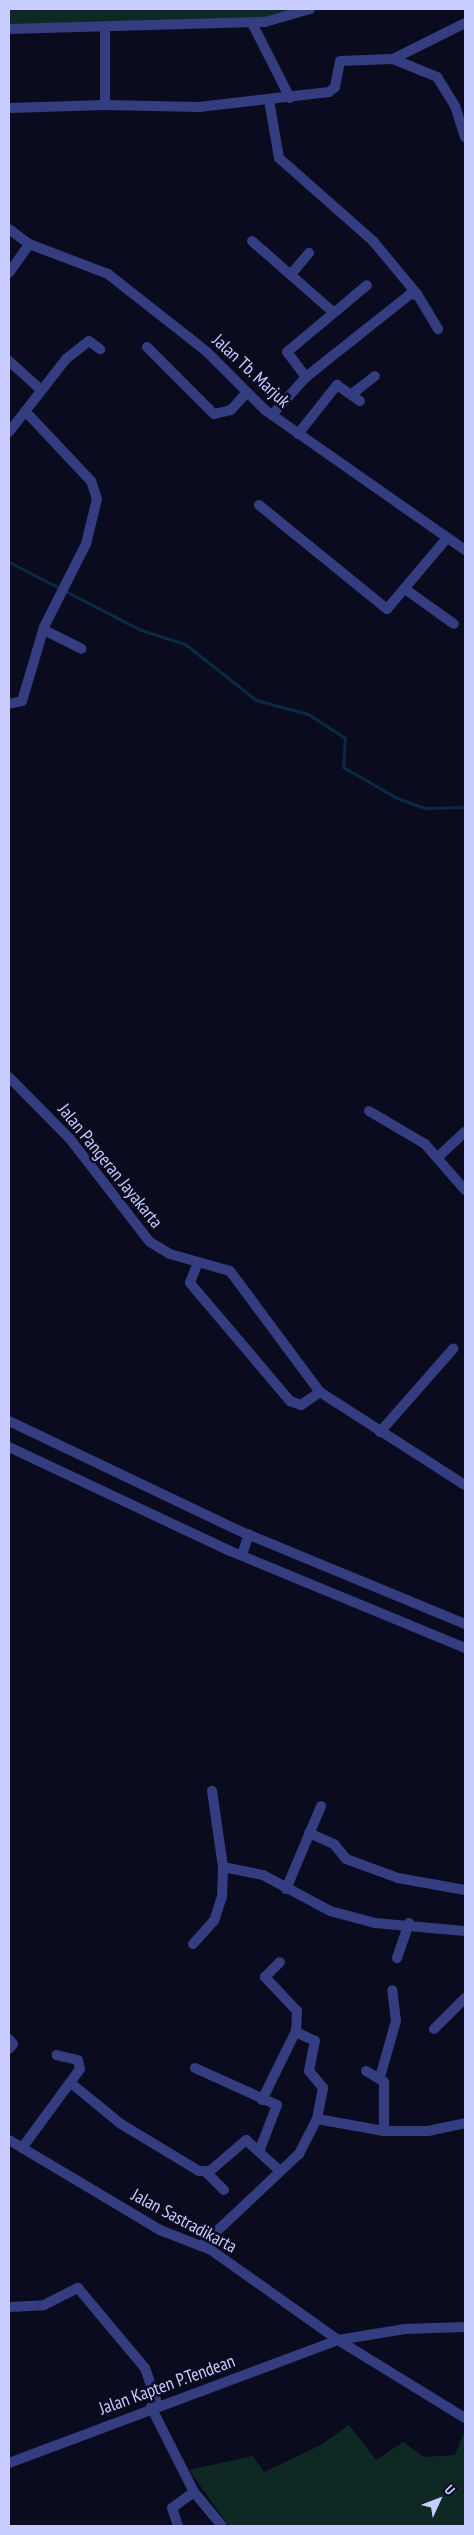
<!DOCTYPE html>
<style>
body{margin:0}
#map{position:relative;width:474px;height:2535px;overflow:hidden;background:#0b0b1f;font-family:"PT Sans Narrow",sans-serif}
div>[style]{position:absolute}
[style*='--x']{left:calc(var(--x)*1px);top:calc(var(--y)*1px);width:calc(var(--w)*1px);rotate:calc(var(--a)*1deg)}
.green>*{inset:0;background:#0e2923}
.stream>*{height:3px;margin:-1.5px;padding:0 1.5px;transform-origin:1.5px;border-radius:1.5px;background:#092a44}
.minor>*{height:10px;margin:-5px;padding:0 5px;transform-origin:5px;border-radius:5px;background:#333d80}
.tertiary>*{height:10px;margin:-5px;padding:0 5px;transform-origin:5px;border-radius:5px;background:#333d80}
span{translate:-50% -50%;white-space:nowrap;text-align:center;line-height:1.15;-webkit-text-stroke:5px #0b0b1f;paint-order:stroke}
.street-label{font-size:18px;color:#c9ccff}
.frame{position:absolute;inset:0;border:10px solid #c9ccff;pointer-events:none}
.north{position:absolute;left:414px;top:2475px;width:50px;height:50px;-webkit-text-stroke:4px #0b0b1f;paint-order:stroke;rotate:47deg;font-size:14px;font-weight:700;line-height:20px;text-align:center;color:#c9ccff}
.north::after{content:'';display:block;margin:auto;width:18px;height:22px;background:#c9ccff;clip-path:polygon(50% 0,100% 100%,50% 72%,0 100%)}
</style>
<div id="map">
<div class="green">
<div style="clip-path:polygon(9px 9px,297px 9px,291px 16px,9px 25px)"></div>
<div style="clip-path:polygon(349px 2425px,376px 2460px,403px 2442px,424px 2457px,455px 2455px,465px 2430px,465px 2526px,229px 2526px,189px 2470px,253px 2456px,264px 2472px,321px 2445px)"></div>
</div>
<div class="stream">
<div style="--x:9;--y:562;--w:148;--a:27.3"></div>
<div style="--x:141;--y:630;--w:46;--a:17.7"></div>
<div style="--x:185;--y:644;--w:90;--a:38.3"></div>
<div style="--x:256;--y:700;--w:54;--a:15.1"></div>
<div style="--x:308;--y:714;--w:44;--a:33"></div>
<div style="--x:345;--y:738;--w:29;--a:94"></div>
<div style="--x:343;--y:767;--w:62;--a:29.9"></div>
<div style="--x:397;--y:798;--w:30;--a:20"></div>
<div style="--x:425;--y:808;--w:40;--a:-1.4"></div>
</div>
<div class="minor">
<div style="--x:252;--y:23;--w:84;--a:63.1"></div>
<div style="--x:393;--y:59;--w:48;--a:22.2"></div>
<div style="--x:437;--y:77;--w:34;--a:58"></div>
<div style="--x:455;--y:106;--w:33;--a:72"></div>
<div style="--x:269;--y:100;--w:59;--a:80.2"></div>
<div style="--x:279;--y:158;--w:125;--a:41.4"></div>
<div style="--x:373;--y:241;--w:69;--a:50.3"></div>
<div style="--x:105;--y:105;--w:94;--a:1.2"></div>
<div style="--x:199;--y:107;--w:131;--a:-6.6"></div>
<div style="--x:329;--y:92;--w:8;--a:-40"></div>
<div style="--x:335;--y:87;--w:26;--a:-79"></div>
<div style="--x:340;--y:61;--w:53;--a:-2.2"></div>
<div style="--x:393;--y:59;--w:80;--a:-26.6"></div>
<div style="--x:9;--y:108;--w:96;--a:-1.8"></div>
<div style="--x:105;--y:105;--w:78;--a:-90"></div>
<div style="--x:9;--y:229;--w:25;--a:37"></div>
<div style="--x:29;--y:244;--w:85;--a:20.8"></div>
<div style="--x:108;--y:274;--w:126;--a:38.2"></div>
<div style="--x:207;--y:352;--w:82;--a:45"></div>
<div style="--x:265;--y:410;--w:244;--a:35"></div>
<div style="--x:252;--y:241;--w:108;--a:41.2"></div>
<div style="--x:293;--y:272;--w:25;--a:-50"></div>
<div style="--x:9;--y:273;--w:35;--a:-55"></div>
<div style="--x:147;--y:347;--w:95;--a:45"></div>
<div style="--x:214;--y:414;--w:17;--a:-13"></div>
<div style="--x:231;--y:410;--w:24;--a:-48"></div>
<div style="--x:9;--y:361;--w:42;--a:42.1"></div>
<div style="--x:306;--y:377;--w:31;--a:-127"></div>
<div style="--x:287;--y:352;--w:104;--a:-39.9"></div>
<div style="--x:352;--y:394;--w:29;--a:-38"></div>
<div style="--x:272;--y:415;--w:51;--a:-48.2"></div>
<div style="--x:306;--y:377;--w:132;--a:-38.5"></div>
<div style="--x:409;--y:295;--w:8;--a:-7"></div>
<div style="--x:417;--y:294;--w:41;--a:59"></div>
<div style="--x:9;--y:432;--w:93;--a:-52"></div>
<div style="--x:66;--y:359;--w:29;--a:-38"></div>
<div style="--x:89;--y:341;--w:14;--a:36"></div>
<div style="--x:298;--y:434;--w:63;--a:-51.5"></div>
<div style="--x:337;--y:385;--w:28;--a:35"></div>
<div style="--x:259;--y:505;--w:165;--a:39.1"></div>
<div style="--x:387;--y:609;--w:93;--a:-49.8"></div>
<div style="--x:405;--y:589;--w:60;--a:35.5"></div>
<div style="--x:44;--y:630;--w:42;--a:26.6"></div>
<div style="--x:9;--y:704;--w:13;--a:-13"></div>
<div style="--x:22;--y:701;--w:77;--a:-73.4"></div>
<div style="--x:44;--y:627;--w:93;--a:-63.2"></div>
<div style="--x:86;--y:544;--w:46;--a:-76.3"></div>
<div style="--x:97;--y:499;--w:19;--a:-108"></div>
<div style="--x:91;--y:481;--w:96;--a:-133.3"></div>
<div style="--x:9;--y:1077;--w:87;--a:45.5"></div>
<div style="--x:70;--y:1139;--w:130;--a:52.2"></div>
<div style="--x:150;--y:1242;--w:23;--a:31"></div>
<div style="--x:170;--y:1254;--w:62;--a:15.8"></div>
<div style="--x:230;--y:1271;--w:151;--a:53.4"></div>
<div style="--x:320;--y:1392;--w:172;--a:32.7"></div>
<div style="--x:369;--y:1111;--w:65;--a:30.5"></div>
<div style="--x:425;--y:1144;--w:61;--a:49"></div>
<div style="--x:438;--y:1157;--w:37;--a:-43"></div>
<div style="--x:198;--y:1262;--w:22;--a:111"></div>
<div style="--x:190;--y:1283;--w:155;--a:49.7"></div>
<div style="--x:290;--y:1401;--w:12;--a:20"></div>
<div style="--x:301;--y:1405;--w:23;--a:-34"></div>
<div style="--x:9;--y:1421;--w:258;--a:25.5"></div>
<div style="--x:242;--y:1532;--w:241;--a:22.4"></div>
<div style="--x:380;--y:1432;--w:111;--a:-48.7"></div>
<div style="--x:9;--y:1447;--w:244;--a:25.2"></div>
<div style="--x:230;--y:1551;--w:254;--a:22.4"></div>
<div style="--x:242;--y:1555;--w:22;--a:-72"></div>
<div style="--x:309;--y:1833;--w:27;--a:24"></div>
<div style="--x:334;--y:1844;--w:19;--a:51"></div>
<div style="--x:346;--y:1859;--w:55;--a:20.1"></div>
<div style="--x:398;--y:1878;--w:68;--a:10.2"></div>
<div style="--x:223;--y:1867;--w:41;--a:11.3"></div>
<div style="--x:263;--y:1875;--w:76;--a:28.2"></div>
<div style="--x:330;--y:1911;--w:47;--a:14.9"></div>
<div style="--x:375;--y:1923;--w:90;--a:5.1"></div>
<div style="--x:286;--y:1889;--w:90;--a:-67.1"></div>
<div style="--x:193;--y:1944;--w:31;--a:-48"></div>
<div style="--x:214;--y:1921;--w:25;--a:-72"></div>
<div style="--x:222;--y:1897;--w:30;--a:-88"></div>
<div style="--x:223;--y:1867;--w:77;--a:-98.2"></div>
<div style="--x:397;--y:1958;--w:37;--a:-71"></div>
<div style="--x:434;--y:2029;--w:44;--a:-45"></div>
<div style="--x:9;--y:2039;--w:6;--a:51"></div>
<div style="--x:13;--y:2044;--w:6;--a:129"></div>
<div style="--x:195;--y:2068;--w:90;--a:24.3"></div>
<div style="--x:277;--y:2105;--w:47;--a:111.1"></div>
<div style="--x:366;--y:2071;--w:21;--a:31"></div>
<div style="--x:384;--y:2082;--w:49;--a:90"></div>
<div style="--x:384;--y:2131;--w:44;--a:0"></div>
<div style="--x:428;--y:2131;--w:38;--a:-12"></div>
<div style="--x:380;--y:2077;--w:58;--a:-74.1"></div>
<div style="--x:396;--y:2021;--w:31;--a:-97"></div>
<div style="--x:72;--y:2084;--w:63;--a:39.2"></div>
<div style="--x:121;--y:2124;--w:91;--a:31.1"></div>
<div style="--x:199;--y:2171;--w:11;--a:0"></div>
<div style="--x:210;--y:2171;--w:48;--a:-40.7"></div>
<div style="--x:246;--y:2140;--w:46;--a:42.4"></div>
<div style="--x:262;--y:2100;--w:77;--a:-63.8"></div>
<div style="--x:317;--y:2119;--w:68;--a:10.2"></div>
<div style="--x:22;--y:2148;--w:98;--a:-53.7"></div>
<div style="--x:80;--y:2069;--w:9;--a:-103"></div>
<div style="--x:78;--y:2060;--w:22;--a:-167"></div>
<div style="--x:207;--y:2173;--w:24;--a:45"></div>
<div style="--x:202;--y:2245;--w:133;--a:-43.2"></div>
<div style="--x:299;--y:2154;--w:39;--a:-63"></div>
<div style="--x:317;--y:2119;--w:32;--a:-79"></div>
<div style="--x:323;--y:2088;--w:22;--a:-129"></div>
<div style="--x:309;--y:2071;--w:31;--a:-79"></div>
<div style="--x:315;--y:2041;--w:21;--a:-155"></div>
<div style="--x:296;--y:2032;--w:21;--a:-87"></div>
<div style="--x:297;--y:2011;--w:47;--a:-133.3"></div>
<div style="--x:265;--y:1977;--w:21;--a:-45"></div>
<div style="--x:9;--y:2307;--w:35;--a:-3"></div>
<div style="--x:44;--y:2305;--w:38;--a:-27"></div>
<div style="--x:78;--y:2288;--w:104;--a:50.1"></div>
<div style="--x:145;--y:2368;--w:39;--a:71"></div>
<div style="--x:338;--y:2340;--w:149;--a:31.6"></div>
<div style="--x:151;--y:2407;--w:95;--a:63.2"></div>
<div style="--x:194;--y:2492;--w:44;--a:50.5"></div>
<div style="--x:178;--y:2526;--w:19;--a:-108"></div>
<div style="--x:172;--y:2508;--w:27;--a:-36"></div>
</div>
<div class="tertiary">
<div style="--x:9;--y:29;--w:256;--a:-1.6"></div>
<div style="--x:265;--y:22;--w:47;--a:-16.1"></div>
<div style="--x:9;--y:2140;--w:176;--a:30.8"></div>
<div style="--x:160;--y:2230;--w:55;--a:21.4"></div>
<div style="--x:211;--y:2250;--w:156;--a:35.3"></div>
<div style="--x:9;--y:2463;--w:351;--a:-20.5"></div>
<div style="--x:338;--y:2340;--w:68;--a:-9.3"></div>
<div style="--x:405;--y:2329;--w:60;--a:-1.9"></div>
</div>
<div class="street-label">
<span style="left:251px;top:371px;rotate:43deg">Jalan Tb. Marjuk</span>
<span style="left:110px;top:1166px;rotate:51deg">Jalan Pangeran Jayakarta</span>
<span style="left:184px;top:2221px;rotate:28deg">Jalan Sastradikarta</span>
<span style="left:167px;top:2385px;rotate:-20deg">Jalan Kapten P.Tendean</span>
</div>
<div class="frame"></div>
<div class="north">U</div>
</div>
